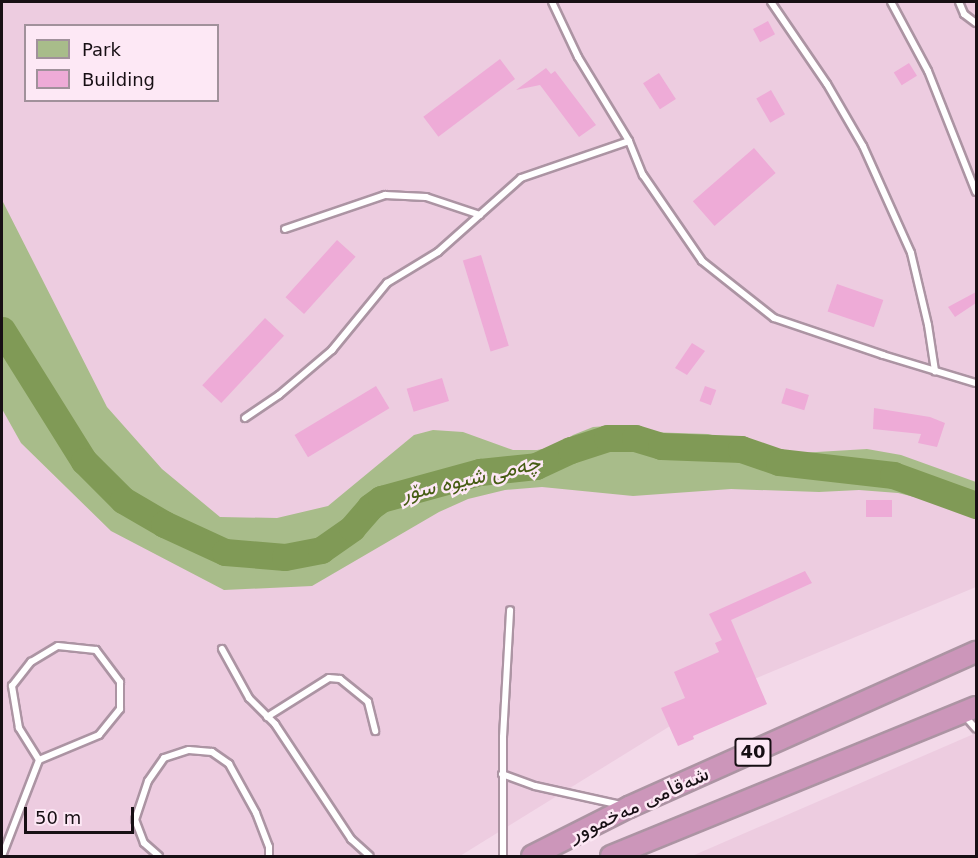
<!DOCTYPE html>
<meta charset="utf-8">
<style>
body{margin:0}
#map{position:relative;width:978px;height:858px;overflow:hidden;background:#f3d9e9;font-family:"DejaVu Sans",Vazirmatn,sans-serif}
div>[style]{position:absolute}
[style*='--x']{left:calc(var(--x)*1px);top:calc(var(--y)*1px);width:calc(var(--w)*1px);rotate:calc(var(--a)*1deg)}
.built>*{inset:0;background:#edcce0}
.green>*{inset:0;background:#a8bc8a}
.river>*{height:27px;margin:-13.5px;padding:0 13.5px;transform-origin:13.5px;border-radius:13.5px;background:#809a56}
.building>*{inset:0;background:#eeabd7;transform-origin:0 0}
.roads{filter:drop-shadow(2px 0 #ac94a3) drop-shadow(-2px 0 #ac94a3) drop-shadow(0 2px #ac94a3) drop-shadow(0 -2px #ac94a3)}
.service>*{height:6px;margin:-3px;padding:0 3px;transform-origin:3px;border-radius:3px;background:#fff}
.trunk>*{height:20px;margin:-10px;padding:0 10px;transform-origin:10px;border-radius:10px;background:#cc96ba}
span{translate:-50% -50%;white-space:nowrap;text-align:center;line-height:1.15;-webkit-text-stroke:5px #fde8f5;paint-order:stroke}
.shield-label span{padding:2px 4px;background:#fde8f5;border:2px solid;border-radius:4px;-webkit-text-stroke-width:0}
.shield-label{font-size:18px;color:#170f14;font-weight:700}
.street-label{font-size:20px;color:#170f14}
.water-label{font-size:21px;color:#455c12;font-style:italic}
.frame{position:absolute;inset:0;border:3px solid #170f14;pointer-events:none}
.legend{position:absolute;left:24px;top:24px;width:195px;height:78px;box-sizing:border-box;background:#fde8f5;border:2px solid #a1919b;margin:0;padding:8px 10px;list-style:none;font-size:18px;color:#170f14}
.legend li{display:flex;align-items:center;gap:12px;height:30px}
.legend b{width:30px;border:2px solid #a1919b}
.scale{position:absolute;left:24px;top:807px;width:110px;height:27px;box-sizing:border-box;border:3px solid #170f14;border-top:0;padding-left:8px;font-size:18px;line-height:21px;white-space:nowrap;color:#170f14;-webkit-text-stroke:4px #fde8f5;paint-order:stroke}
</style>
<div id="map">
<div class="built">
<div style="clip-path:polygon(evenodd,2px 2px,976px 2px,976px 587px,730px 689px,460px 856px,2px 856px,2px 2px,26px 26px,218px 26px,218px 100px,26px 100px,26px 26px)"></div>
<div style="clip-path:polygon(976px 733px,976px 856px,692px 856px)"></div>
</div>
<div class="green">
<div style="clip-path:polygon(2px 200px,107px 407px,162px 469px,220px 517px,277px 518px,328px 506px,414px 435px,433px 430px,463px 432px,513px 450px,537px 450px,554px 447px,573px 435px,593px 427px,621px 425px,647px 432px,708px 434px,774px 450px,800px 453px,867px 449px,901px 455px,976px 482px,976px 519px,927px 500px,898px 493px,859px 490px,819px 492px,731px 489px,633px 496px,542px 487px,505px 490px,468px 499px,439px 512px,312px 586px,224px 590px,111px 531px,21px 443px,2px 409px)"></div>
</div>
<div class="river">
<div style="--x:2;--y:330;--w:155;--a:58"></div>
<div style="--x:84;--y:461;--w:55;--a:45"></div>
<div style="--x:123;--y:500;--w:48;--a:30.3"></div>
<div style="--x:164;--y:524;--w:67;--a:24.7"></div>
<div style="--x:225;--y:552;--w:60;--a:4.8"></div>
<div style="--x:285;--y:557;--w:37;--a:-11"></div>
<div style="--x:321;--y:550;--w:38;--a:-35"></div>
<div style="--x:352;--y:528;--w:28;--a:-49"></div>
<div style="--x:370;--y:507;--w:14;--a:-36"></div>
<div style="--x:381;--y:499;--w:103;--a:-15.3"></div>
<div style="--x:480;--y:472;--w:56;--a:-6.1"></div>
<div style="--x:536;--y:466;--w:38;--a:-25"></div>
<div style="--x:571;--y:450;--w:38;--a:-18"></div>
<div style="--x:607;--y:438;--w:28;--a:0"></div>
<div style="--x:635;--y:438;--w:27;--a:17"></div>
<div style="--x:661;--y:446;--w:80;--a:2.1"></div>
<div style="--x:741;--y:449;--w:40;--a:18.9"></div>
<div style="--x:779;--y:462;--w:115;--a:6.5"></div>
<div style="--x:893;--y:475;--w:88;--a:19.9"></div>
</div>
<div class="building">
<div style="left:768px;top:21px;width:15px;height:17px;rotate:62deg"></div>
<div style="left:500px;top:59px;width:25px;height:96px;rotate:53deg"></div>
<div style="left:909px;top:63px;width:15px;height:18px;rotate:58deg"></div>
<div style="clip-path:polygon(546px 68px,551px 74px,555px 71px,596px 125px,579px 137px,540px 85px,516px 90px)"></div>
<div style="left:659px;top:73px;width:31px;height:19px;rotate:57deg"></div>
<div style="left:771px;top:90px;width:28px;height:17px;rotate:60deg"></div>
<div style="left:754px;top:148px;width:33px;height:81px;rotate:49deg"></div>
<div style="left:337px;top:240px;width:25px;height:77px;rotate:42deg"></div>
<div style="left:481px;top:255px;width:95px;height:19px;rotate:73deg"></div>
<div style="left:837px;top:284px;width:49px;height:29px;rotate:19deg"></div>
<div style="clip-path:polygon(976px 292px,976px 303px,955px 317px,948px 307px)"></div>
<div style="left:265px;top:318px;width:26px;height:92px;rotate:43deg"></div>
<div style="clip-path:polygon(692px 343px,705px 351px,687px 375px,675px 368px)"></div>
<div style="left:442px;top:378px;width:24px;height:37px;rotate:73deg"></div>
<div style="left:376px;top:386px;width:26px;height:95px;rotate:59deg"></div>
<div style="left:705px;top:386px;width:12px;height:16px;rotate:20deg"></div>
<div style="left:786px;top:388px;width:24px;height:16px;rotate:17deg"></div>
<div style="clip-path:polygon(874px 408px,930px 417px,945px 423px,937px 447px,918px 443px,921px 434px,873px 429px)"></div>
<div style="left:866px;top:500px;width:26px;height:17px"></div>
<div style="clip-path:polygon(805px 571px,812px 583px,731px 620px,767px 704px,693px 736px,694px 739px,678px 746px,661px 708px,685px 698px,674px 672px,719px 652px,715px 643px,722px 640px,709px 614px)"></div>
</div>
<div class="roads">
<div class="service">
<div style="--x:552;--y:2;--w:61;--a:64.7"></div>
<div style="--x:578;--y:57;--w:98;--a:58.7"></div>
<div style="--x:629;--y:141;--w:37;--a:68"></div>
<div style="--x:643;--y:175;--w:104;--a:55.5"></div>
<div style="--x:702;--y:261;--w:92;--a:38.4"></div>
<div style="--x:774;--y:318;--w:115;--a:18.7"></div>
<div style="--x:883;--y:355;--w:97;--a:16.8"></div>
<div style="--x:771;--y:2;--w:99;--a:55.7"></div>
<div style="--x:827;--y:84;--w:72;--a:59.9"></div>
<div style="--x:863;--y:146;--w:117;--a:65.8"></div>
<div style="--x:911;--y:253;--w:74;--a:76.7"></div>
<div style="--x:928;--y:325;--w:47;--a:81.3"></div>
<div style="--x:891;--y:2;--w:78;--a:61.8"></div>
<div style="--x:928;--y:71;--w:130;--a:68.4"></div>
<div style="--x:959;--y:2;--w:13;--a:67"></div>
<div style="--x:964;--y:14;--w:15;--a:37"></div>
<div style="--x:285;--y:229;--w:106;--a:-18.8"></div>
<div style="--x:385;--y:195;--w:41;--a:2.8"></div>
<div style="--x:426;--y:197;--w:57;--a:18.4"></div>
<div style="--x:245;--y:418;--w:41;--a:-34.1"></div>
<div style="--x:279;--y:395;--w:70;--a:-40.3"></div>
<div style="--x:332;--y:350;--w:87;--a:-50.6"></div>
<div style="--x:387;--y:283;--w:60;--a:-31.3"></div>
<div style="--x:438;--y:252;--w:111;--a:-41.7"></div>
<div style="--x:521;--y:178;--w:114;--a:-18.9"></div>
<div style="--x:222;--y:649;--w:56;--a:61.1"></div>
<div style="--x:249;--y:698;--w:37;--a:45"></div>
<div style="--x:275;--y:724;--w:138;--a:56.5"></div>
<div style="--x:351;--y:839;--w:25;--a:42"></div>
<div style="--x:964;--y:715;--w:18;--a:49"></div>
<div style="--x:267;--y:717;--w:73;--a:-32.2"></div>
<div style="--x:329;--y:678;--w:11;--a:5"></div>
<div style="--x:340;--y:679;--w:36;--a:39"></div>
<div style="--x:368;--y:702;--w:30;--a:76"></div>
<div style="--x:502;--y:774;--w:35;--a:20"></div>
<div style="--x:535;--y:786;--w:88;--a:12.5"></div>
<div style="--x:2;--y:856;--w:103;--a:-68.9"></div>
<div style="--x:39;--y:760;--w:38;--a:-122"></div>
<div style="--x:19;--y:728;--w:43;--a:-99.5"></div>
<div style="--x:12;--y:686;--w:31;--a:-52"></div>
<div style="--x:31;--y:662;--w:31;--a:-31"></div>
<div style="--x:58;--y:646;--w:38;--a:6"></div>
<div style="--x:96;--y:650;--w:40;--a:53"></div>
<div style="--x:120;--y:682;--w:27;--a:90"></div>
<div style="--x:120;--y:709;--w:33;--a:129"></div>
<div style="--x:99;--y:735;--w:65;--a:157.4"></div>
<div style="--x:159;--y:856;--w:20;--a:-139"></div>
<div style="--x:144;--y:843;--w:25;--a:-111"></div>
<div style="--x:135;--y:820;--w:41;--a:-71.6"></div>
<div style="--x:148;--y:781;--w:28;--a:-55"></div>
<div style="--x:164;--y:758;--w:26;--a:-18"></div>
<div style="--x:189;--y:750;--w:23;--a:5"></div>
<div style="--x:212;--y:752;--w:21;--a:35"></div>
<div style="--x:229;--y:764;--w:56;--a:61.1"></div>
<div style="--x:256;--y:813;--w:36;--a:69"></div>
<div style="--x:269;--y:847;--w:9;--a:90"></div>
<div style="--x:503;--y:856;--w:119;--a:-90"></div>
<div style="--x:503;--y:737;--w:127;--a:-86.8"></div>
</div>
<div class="trunk">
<div style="--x:532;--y:856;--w:109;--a:-26.8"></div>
<div style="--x:629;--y:807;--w:380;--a:-24.1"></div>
<div style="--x:611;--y:856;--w:394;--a:-22.2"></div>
</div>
</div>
<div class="shield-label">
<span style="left:753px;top:752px">40</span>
</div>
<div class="street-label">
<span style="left:639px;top:804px;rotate:-25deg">شەقامی مەخموور</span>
</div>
<div class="water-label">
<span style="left:471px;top:478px;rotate:-13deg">چەمی شیوە سۆر</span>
</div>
<div class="frame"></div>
<ul class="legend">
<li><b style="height:16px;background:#a8bc8a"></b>Park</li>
<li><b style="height:16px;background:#eeabd7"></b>Building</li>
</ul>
<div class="scale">50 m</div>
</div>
